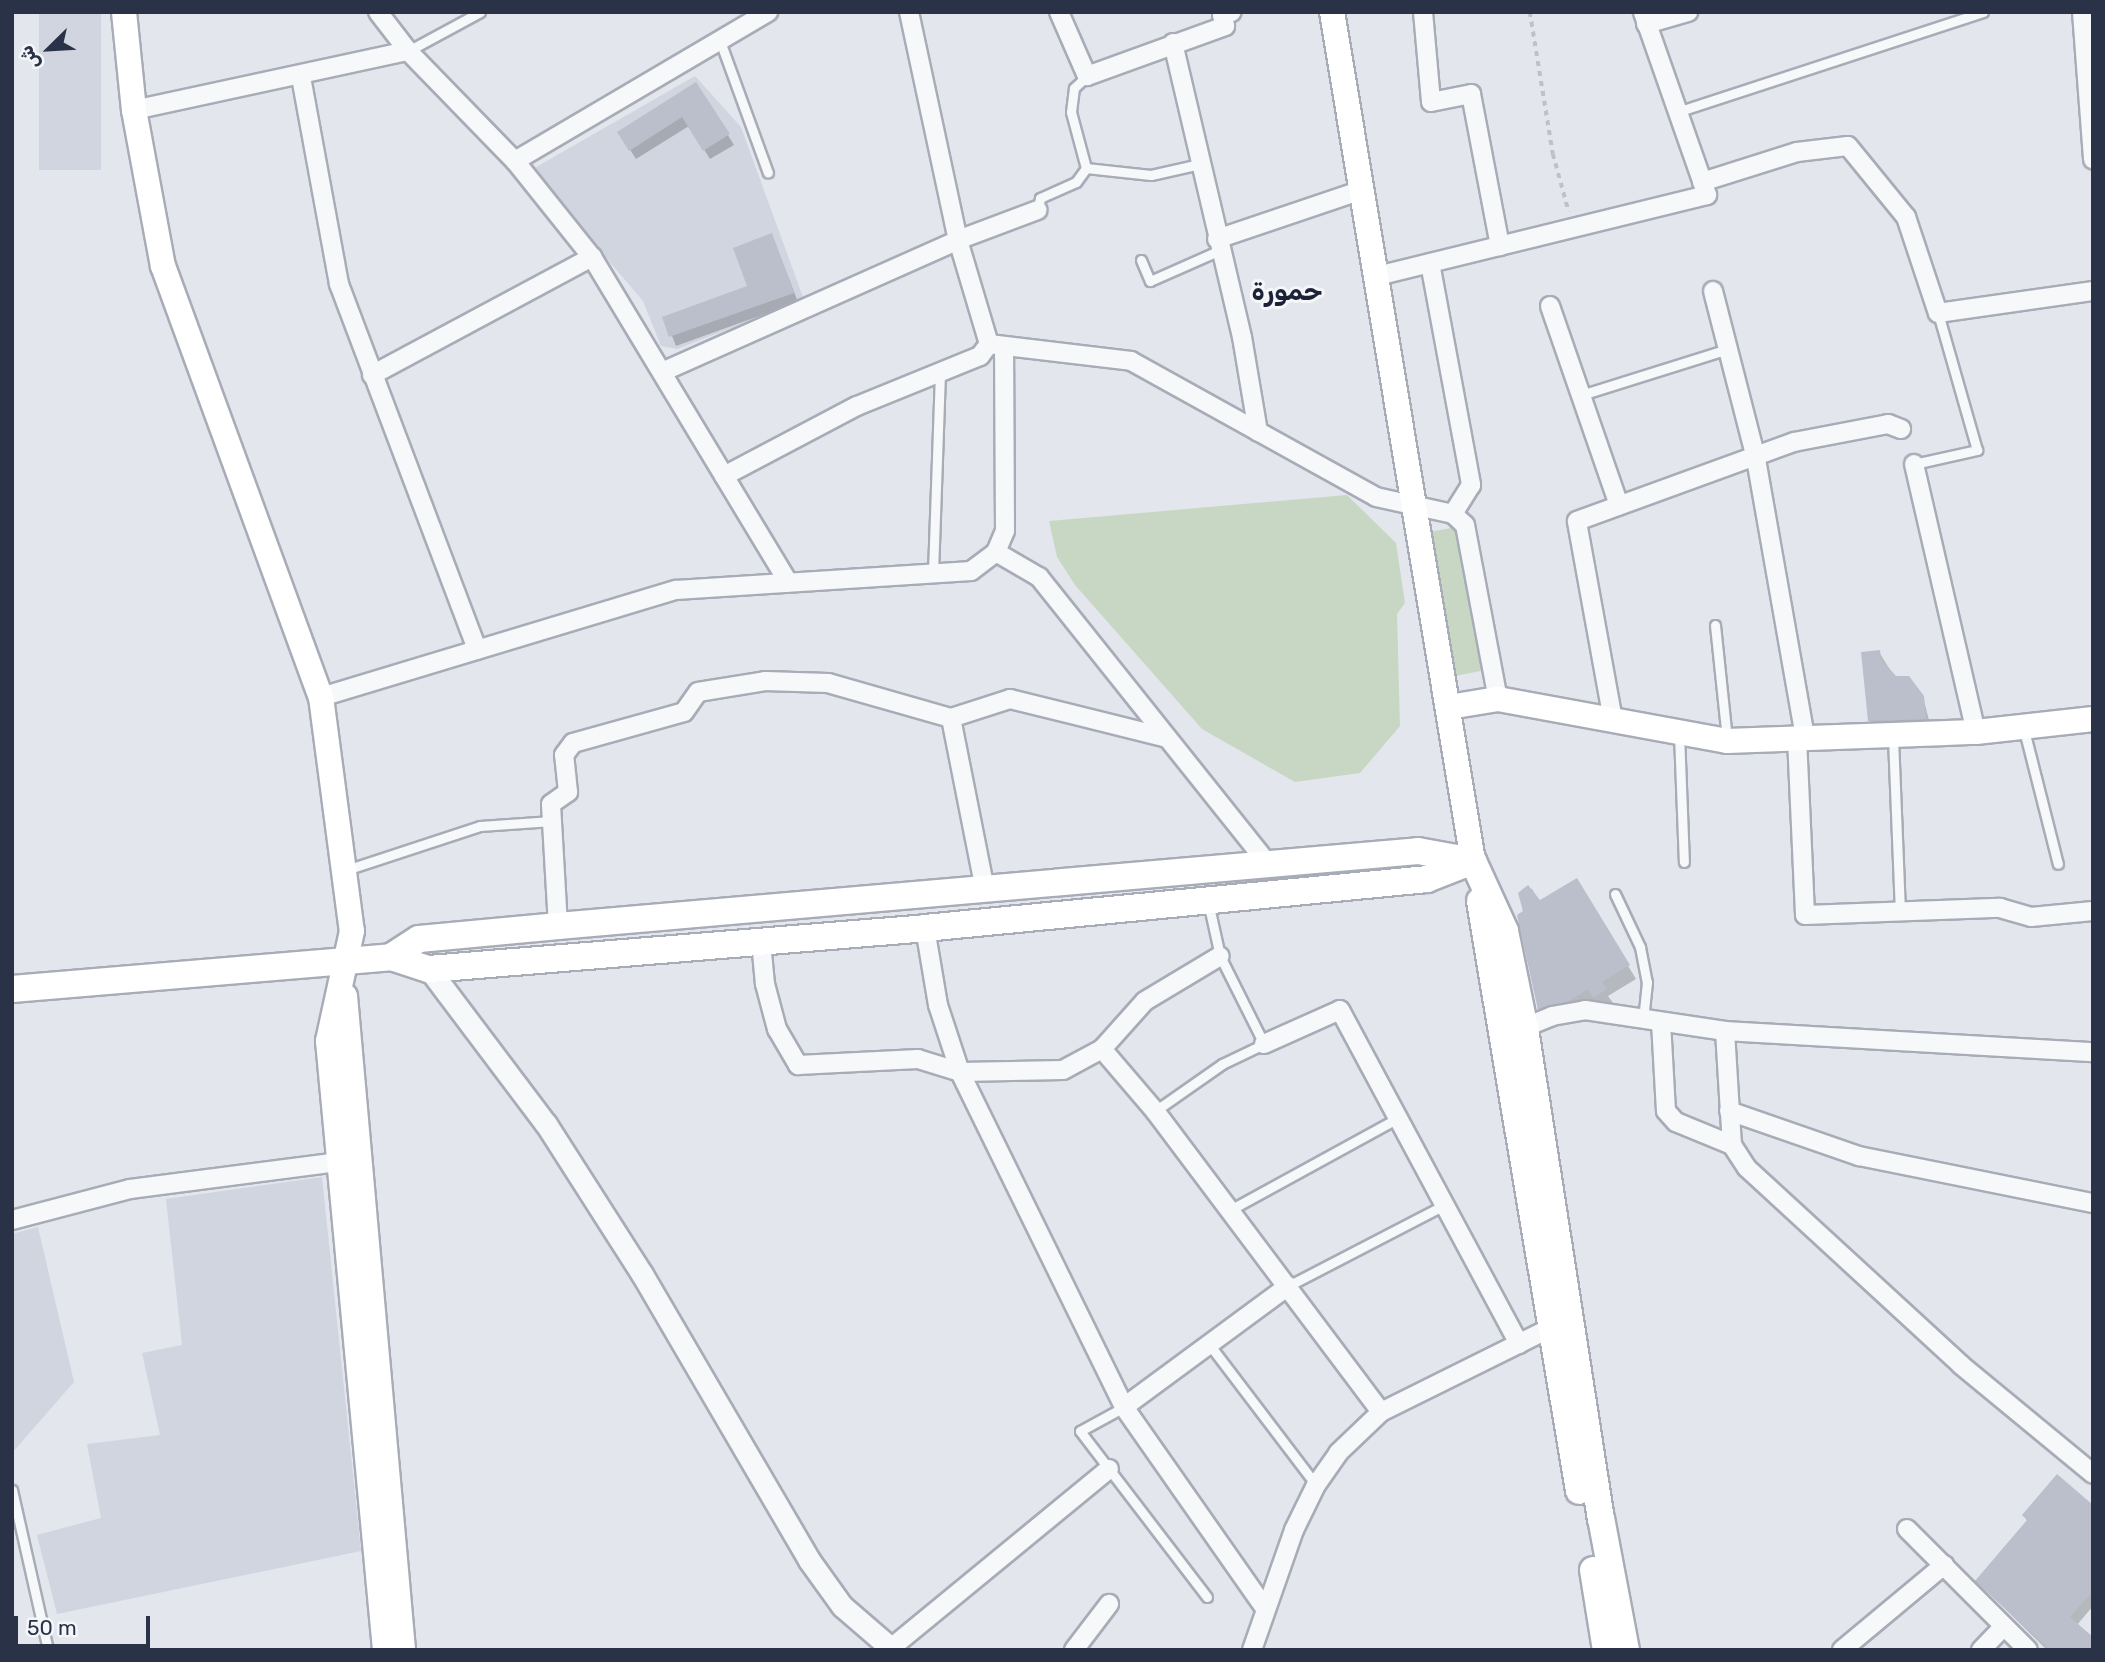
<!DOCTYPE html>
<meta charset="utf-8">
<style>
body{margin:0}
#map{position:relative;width:2105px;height:1662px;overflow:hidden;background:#e3e6ec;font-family:Rubik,"Noto Naskh Arabic",sans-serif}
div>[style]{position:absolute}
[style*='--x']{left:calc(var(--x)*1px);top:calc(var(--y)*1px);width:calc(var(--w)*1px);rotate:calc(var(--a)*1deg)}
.built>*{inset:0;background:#d1d5df;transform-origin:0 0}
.green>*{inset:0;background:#c8d7c4;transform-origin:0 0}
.shadow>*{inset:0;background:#0003}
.building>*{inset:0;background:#babfcb}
.path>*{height:3.5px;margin-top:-1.75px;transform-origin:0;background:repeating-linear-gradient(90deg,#bdc1c8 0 5px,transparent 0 10px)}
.roads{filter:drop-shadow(2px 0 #a7acb7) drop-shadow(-2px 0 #a7acb7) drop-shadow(0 2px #a7acb7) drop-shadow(0 -2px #a7acb7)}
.service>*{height:9px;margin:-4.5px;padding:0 4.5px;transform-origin:4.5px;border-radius:4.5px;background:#f7f8fa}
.minor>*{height:18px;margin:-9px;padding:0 9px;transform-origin:9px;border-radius:9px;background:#f7f8fa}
.tertiary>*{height:21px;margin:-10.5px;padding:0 10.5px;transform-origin:10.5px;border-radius:10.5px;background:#f7f8fa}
.secondary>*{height:24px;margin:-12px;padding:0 12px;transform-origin:12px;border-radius:12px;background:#fff}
.primary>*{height:26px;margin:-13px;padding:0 13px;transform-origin:13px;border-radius:13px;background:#fff}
span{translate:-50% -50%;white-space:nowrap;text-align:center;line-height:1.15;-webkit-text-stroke:6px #f4f6f9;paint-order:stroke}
.quarter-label{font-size:26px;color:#1c2337;font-weight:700}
.frame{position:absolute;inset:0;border:14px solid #293246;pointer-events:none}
.north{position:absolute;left:14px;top:14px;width:70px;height:70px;-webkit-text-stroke:5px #f4f6f9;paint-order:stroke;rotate:246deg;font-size:19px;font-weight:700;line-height:28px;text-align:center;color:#293246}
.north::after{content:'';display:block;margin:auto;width:24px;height:32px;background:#293246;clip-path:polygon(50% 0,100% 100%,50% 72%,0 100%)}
.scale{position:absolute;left:14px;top:1616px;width:136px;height:32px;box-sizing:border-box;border:4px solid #293246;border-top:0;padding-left:9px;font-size:21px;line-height:24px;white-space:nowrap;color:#293246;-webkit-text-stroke:5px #f4f6f9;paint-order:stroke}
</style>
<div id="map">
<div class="built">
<div style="left:39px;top:12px;width:62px;height:158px"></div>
<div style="clip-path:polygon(695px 76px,741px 127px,804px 300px,677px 349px,661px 346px,643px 301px,531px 170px)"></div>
<div style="clip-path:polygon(322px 1177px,361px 1551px,57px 1614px,37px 1535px,101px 1518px,87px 1444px,160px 1435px,142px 1353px,182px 1345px,166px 1199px)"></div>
<div style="clip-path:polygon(38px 1227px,74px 1382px,12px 1453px,12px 1234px)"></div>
</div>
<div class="green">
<div style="clip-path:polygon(1347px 495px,1396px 543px,1405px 603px,1397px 614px,1400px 726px,1360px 773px,1295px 782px,1202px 729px,1075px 585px,1057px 557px,1049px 521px)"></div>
<div style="left:1456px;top:527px;width:146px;height:28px;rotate:79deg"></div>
</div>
<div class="shadow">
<div style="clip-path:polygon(696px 84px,734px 145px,710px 159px,689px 126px,636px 159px,619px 132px)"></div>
<div style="clip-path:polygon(772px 235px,798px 302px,676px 346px,665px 318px,749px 287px)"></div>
<div style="clip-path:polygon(1879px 652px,1895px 678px,1923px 697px,1931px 728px,1875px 730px,1870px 720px)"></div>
<div style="clip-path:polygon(1576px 880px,1636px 979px,1608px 996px,1613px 1003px,1602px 1009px,1597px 1001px,1576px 1014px,1547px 1022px,1539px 1009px,1520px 893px,1524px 888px,1532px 889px,1540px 903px)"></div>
<div style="clip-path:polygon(2093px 1507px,2093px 1606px,2077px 1625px,2093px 1650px,2047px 1650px,1977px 1581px,2028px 1522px,2024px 1516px)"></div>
</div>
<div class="building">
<div style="clip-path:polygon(696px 82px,730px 134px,703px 151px,682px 117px,629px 151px,617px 132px)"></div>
<div style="clip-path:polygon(772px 233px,794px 293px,669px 337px,662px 317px,747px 286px,733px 248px)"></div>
<div style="clip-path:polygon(1880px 650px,1881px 659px,1896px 676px,1909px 676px,1924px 696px,1926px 719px,1868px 721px,1861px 652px)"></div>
<div style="clip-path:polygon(1577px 878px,1630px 965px,1602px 982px,1607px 989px,1593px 998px,1588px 989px,1569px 1001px,1538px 1010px,1517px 915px,1523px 911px,1518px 893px,1528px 885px,1540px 900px)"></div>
<div style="clip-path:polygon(2057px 1474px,2093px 1505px,2093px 1591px,2070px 1617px,2093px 1637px,2093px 1650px,2050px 1650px,1975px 1581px,2027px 1520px,2022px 1515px)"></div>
</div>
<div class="path">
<div style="--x:1530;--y:12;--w:144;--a:80.8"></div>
<div style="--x:1553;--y:154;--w:60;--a:74.6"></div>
</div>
<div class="roads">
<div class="service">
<div style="--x:720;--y:41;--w:140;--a:70"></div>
<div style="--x:408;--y:51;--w:82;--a:-28.4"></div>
<div style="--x:1677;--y:112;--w:322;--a:-18.1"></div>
<div style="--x:1086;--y:168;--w:58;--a:-105"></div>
<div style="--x:1071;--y:112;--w:24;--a:-83"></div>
<div style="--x:1074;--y:88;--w:18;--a:-43"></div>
<div style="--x:1038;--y:210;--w:12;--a:-81"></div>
<div style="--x:1040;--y:198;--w:39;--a:-24"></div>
<div style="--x:1076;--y:182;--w:17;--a:-54"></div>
<div style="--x:1086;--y:168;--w:65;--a:6.1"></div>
<div style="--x:1151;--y:175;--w:50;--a:-12.7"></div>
<div style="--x:1141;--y:260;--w:23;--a:67"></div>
<div style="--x:1150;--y:281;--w:77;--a:-23.9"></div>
<div style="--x:1581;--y:395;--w:154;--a:-17.4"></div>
<div style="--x:1914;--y:464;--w:65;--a:-12.5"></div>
<div style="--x:1977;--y:450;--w:142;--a:-105.9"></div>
<div style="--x:933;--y:573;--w:202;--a:-88"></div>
<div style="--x:1715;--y:625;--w:115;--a:84"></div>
<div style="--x:2024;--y:730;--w:138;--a:75.8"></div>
<div style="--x:1679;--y:734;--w:128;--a:87.8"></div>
<div style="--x:1893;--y:738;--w:173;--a:87.7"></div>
<div style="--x:346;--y:870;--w:141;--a:-18.2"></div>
<div style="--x:480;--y:826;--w:72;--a:-4"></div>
<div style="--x:1615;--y:894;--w:59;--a:64.7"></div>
<div style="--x:1640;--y:947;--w:36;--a:79"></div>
<div style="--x:1647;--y:982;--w:37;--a:96"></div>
<div style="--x:1155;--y:1111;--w:82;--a:-35"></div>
<div style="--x:1222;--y:1064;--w:47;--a:-25.5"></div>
<div style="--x:1264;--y:1044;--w:98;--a:-116.6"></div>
<div style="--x:1220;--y:956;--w:55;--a:-102.5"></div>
<div style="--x:1230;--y:1210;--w:192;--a:-28.7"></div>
<div style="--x:1288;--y:1286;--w:176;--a:-27.4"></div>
<div style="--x:1209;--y:1344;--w:177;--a:52.8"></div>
<div style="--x:1124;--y:1407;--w:50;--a:151.4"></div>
<div style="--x:1080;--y:1431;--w:209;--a:52.6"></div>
<div style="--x:12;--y:1490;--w:164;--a:77.3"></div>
</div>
<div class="minor">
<div style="--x:378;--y:12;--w:49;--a:52.4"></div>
<div style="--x:408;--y:51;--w:153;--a:45.8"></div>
<div style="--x:515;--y:161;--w:123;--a:51.3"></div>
<div style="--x:592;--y:257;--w:380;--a:58.9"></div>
<div style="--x:909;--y:12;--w:233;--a:77.9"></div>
<div style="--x:958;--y:240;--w:109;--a:73.4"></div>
<div style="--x:989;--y:344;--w:143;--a:6.8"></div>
<div style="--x:1131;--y:361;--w:280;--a:29"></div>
<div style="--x:1376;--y:497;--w:79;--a:12.4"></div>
<div style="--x:1453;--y:514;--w:16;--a:43"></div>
<div style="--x:1465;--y:525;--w:177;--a:79.3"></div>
<div style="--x:1059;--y:12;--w:70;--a:66.4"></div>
<div style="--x:1087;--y:76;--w:147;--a:-19.9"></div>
<div style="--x:1225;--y:26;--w:11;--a:-105"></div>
<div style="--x:1222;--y:15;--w:10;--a:-17"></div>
<div style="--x:1423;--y:12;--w:90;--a:84.9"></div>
<div style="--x:1431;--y:102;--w:41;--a:-11.3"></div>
<div style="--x:1471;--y:94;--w:155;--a:79.2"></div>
<div style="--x:2082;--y:12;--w:148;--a:85.7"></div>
<div style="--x:1646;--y:24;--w:44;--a:-15.9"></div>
<div style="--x:1173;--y:43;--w:302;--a:76.8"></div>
<div style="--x:1242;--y:337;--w:96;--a:80.4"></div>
<div style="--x:301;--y:77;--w:210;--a:79.6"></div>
<div style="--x:339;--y:284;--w:391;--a:69.3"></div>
<div style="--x:134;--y:110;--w:280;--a:-12.2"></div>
<div style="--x:515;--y:161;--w:294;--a:-30.5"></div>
<div style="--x:1702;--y:182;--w:100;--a:-17.5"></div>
<div style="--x:1797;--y:152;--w:51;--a:-6.7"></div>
<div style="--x:1848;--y:146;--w:92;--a:50.8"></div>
<div style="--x:1906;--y:217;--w:101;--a:71.6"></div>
<div style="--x:1938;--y:313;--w:157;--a:-8.1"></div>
<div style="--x:1217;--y:239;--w:150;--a:-18.7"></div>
<div style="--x:1430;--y:263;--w:226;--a:79.5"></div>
<div style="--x:1471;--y:485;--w:34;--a:122"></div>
<div style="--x:1373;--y:277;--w:344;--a:-13.8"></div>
<div style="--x:1707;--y:195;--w:194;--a:-109.3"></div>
<div style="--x:1713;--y:291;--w:173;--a:75.6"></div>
<div style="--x:1756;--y:459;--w:283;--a:80"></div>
<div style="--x:1550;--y:306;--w:211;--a:70.9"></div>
<div style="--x:662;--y:372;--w:324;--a:-24"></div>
<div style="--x:958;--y:240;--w:85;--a:-20.6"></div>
<div style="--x:372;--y:375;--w:250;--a:-28.2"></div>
<div style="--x:1914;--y:464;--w:275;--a:77"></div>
<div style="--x:724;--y:476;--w:150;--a:-27.8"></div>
<div style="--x:857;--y:406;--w:133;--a:-22.1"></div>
<div style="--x:980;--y:356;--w:15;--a:-53"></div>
<div style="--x:996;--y:552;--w:50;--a:30.2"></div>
<div style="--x:1039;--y:577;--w:369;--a:51.4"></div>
<div style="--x:321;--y:697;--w:371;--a:-16.8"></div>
<div style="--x:676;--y:590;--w:296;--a:-3.7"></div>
<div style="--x:971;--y:571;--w:31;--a:-37"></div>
<div style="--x:996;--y:552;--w:23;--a:-67"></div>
<div style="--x:1005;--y:531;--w:185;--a:-90.3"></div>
<div style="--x:951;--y:718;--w:174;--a:78.8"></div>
<div style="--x:1613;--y:720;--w:202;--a:-100.3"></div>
<div style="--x:1577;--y:521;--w:231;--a:-20"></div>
<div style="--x:1794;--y:442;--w:96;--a:-10.8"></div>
<div style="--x:1888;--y:424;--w:14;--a:21"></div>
<div style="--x:1797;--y:738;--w:177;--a:87.4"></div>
<div style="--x:1805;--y:915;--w:195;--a:-2.1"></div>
<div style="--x:2000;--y:908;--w:32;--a:16"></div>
<div style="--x:2031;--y:917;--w:62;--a:-5.5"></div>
<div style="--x:558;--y:926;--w:122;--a:-93.3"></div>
<div style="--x:551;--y:804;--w:21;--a:-35"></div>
<div style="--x:568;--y:792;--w:37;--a:-96"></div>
<div style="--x:564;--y:755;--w:15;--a:-53"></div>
<div style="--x:573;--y:743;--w:115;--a:-15.6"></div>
<div style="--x:684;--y:712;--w:24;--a:-55"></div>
<div style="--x:698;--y:692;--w:68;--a:-9.3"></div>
<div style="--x:765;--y:681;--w:63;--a:1.8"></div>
<div style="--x:828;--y:683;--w:128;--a:15.9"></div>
<div style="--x:951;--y:718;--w:62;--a:-17.9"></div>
<div style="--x:1010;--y:699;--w:159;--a:13.9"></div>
<div style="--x:925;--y:928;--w:78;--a:80.4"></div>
<div style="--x:938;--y:1005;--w:71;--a:71.8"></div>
<div style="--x:960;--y:1072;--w:373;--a:63.9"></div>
<div style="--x:1124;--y:1407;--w:246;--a:55"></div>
<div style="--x:761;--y:942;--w:42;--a:84.6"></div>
<div style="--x:765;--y:984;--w:47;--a:75.1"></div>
<div style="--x:777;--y:1029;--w:42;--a:59.7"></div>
<div style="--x:798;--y:1065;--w:120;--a:-2.9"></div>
<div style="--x:918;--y:1059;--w:44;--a:17.2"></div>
<div style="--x:960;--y:1072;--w:103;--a:-1.1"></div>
<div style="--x:1063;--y:1070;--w:44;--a:-28.3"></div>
<div style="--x:1102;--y:1049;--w:82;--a:49.5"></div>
<div style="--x:1155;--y:1111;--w:376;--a:53.1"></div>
<div style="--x:1661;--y:1022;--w:89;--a:86.8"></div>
<div style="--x:1666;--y:1111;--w:15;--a:48"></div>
<div style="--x:1676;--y:1122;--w:61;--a:22.3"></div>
<div style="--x:1518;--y:1030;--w:37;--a:-22"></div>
<div style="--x:1552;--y:1016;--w:34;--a:-10"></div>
<div style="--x:1585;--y:1010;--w:142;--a:8.5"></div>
<div style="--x:1725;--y:1031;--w:369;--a:3.3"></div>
<div style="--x:1725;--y:1031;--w:114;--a:86.5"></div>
<div style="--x:1732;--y:1145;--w:27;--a:57"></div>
<div style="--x:1747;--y:1168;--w:291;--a:42.6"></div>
<div style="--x:1961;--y:1365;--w:171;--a:39.5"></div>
<div style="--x:1264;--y:1044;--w:83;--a:-24.1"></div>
<div style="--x:1340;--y:1010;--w:379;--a:61.8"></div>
<div style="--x:1102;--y:1049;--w:64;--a:-48.1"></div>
<div style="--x:1145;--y:1001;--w:87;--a:-31"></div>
<div style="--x:1729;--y:1111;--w:138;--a:19.1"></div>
<div style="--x:1859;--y:1156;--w:239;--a:11.4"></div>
<div style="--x:12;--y:1220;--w:122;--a:-14.7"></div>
<div style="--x:130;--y:1189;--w:211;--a:-7.4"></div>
<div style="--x:1124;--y:1407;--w:204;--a:-36.4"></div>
<div style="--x:1907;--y:1529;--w:171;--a:45"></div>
<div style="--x:891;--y:1648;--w:282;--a:-39.4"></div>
<div style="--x:1074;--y:1650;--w:58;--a:-52.7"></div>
<div style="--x:1252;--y:1650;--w:127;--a:-70.7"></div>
<div style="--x:1294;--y:1530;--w:50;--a:-63.9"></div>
<div style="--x:1316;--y:1485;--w:39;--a:-55"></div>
<div style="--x:1338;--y:1453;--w:59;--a:-43.6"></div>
<div style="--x:1381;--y:1412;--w:191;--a:-26.4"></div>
<div style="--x:1842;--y:1650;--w:133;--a:-39.8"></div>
<div style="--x:1981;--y:1650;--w:33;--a:-46"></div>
</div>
<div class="tertiary">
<div style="--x:429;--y:969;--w:194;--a:53"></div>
<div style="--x:546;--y:1124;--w:178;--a:57.4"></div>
<div style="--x:642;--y:1274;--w:331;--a:59.7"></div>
<div style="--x:809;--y:1560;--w:57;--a:54.3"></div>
<div style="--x:842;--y:1606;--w:67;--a:40.8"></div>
</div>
<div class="secondary">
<div style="--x:124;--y:12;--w:99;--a:84.2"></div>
<div style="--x:134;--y:110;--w:159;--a:79.5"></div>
<div style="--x:163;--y:266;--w:459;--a:69.9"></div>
<div style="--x:321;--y:697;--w:236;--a:82.5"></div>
<div style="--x:352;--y:931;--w:113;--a:102.3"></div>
<div style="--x:328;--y:1041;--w:612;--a:84.65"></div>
<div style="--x:1332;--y:12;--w:861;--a:80.57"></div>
<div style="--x:1449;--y:707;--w:50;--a:-9.3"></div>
<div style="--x:1498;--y:699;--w:233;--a:10.4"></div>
<div style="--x:1727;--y:741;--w:249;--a:-2.1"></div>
<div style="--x:1976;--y:732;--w:118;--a:-6.3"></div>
<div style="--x:345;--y:996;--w:657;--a:84.93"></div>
</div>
<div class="primary">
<div style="--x:1473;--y:861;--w:77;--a:65.4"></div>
<div style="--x:1505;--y:931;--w:100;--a:78.5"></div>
<div style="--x:1525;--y:1029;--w:495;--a:81.2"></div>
<div style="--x:1601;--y:1518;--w:134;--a:79.3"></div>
<div style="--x:1480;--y:901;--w:598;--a:80.47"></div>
<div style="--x:391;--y:957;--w:33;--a:-33"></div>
<div style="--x:419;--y:939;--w:140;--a:-5.3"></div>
<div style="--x:558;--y:926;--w:863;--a:-4.98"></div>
<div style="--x:1418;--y:851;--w:56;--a:10.3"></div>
<div style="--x:12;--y:989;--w:380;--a:-4.8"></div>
<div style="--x:391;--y:957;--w:40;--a:18"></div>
<div style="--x:429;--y:969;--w:498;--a:-4.7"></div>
<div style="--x:925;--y:928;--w:504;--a:-5.57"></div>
<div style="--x:1427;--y:879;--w:49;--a:-21.4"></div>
<div style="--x:1593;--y:1570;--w:81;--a:80.8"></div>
</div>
</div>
<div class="quarter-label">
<span style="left:1287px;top:292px">حمورة</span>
</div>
<div class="frame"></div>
<div class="north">ش</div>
<div class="scale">50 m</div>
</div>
